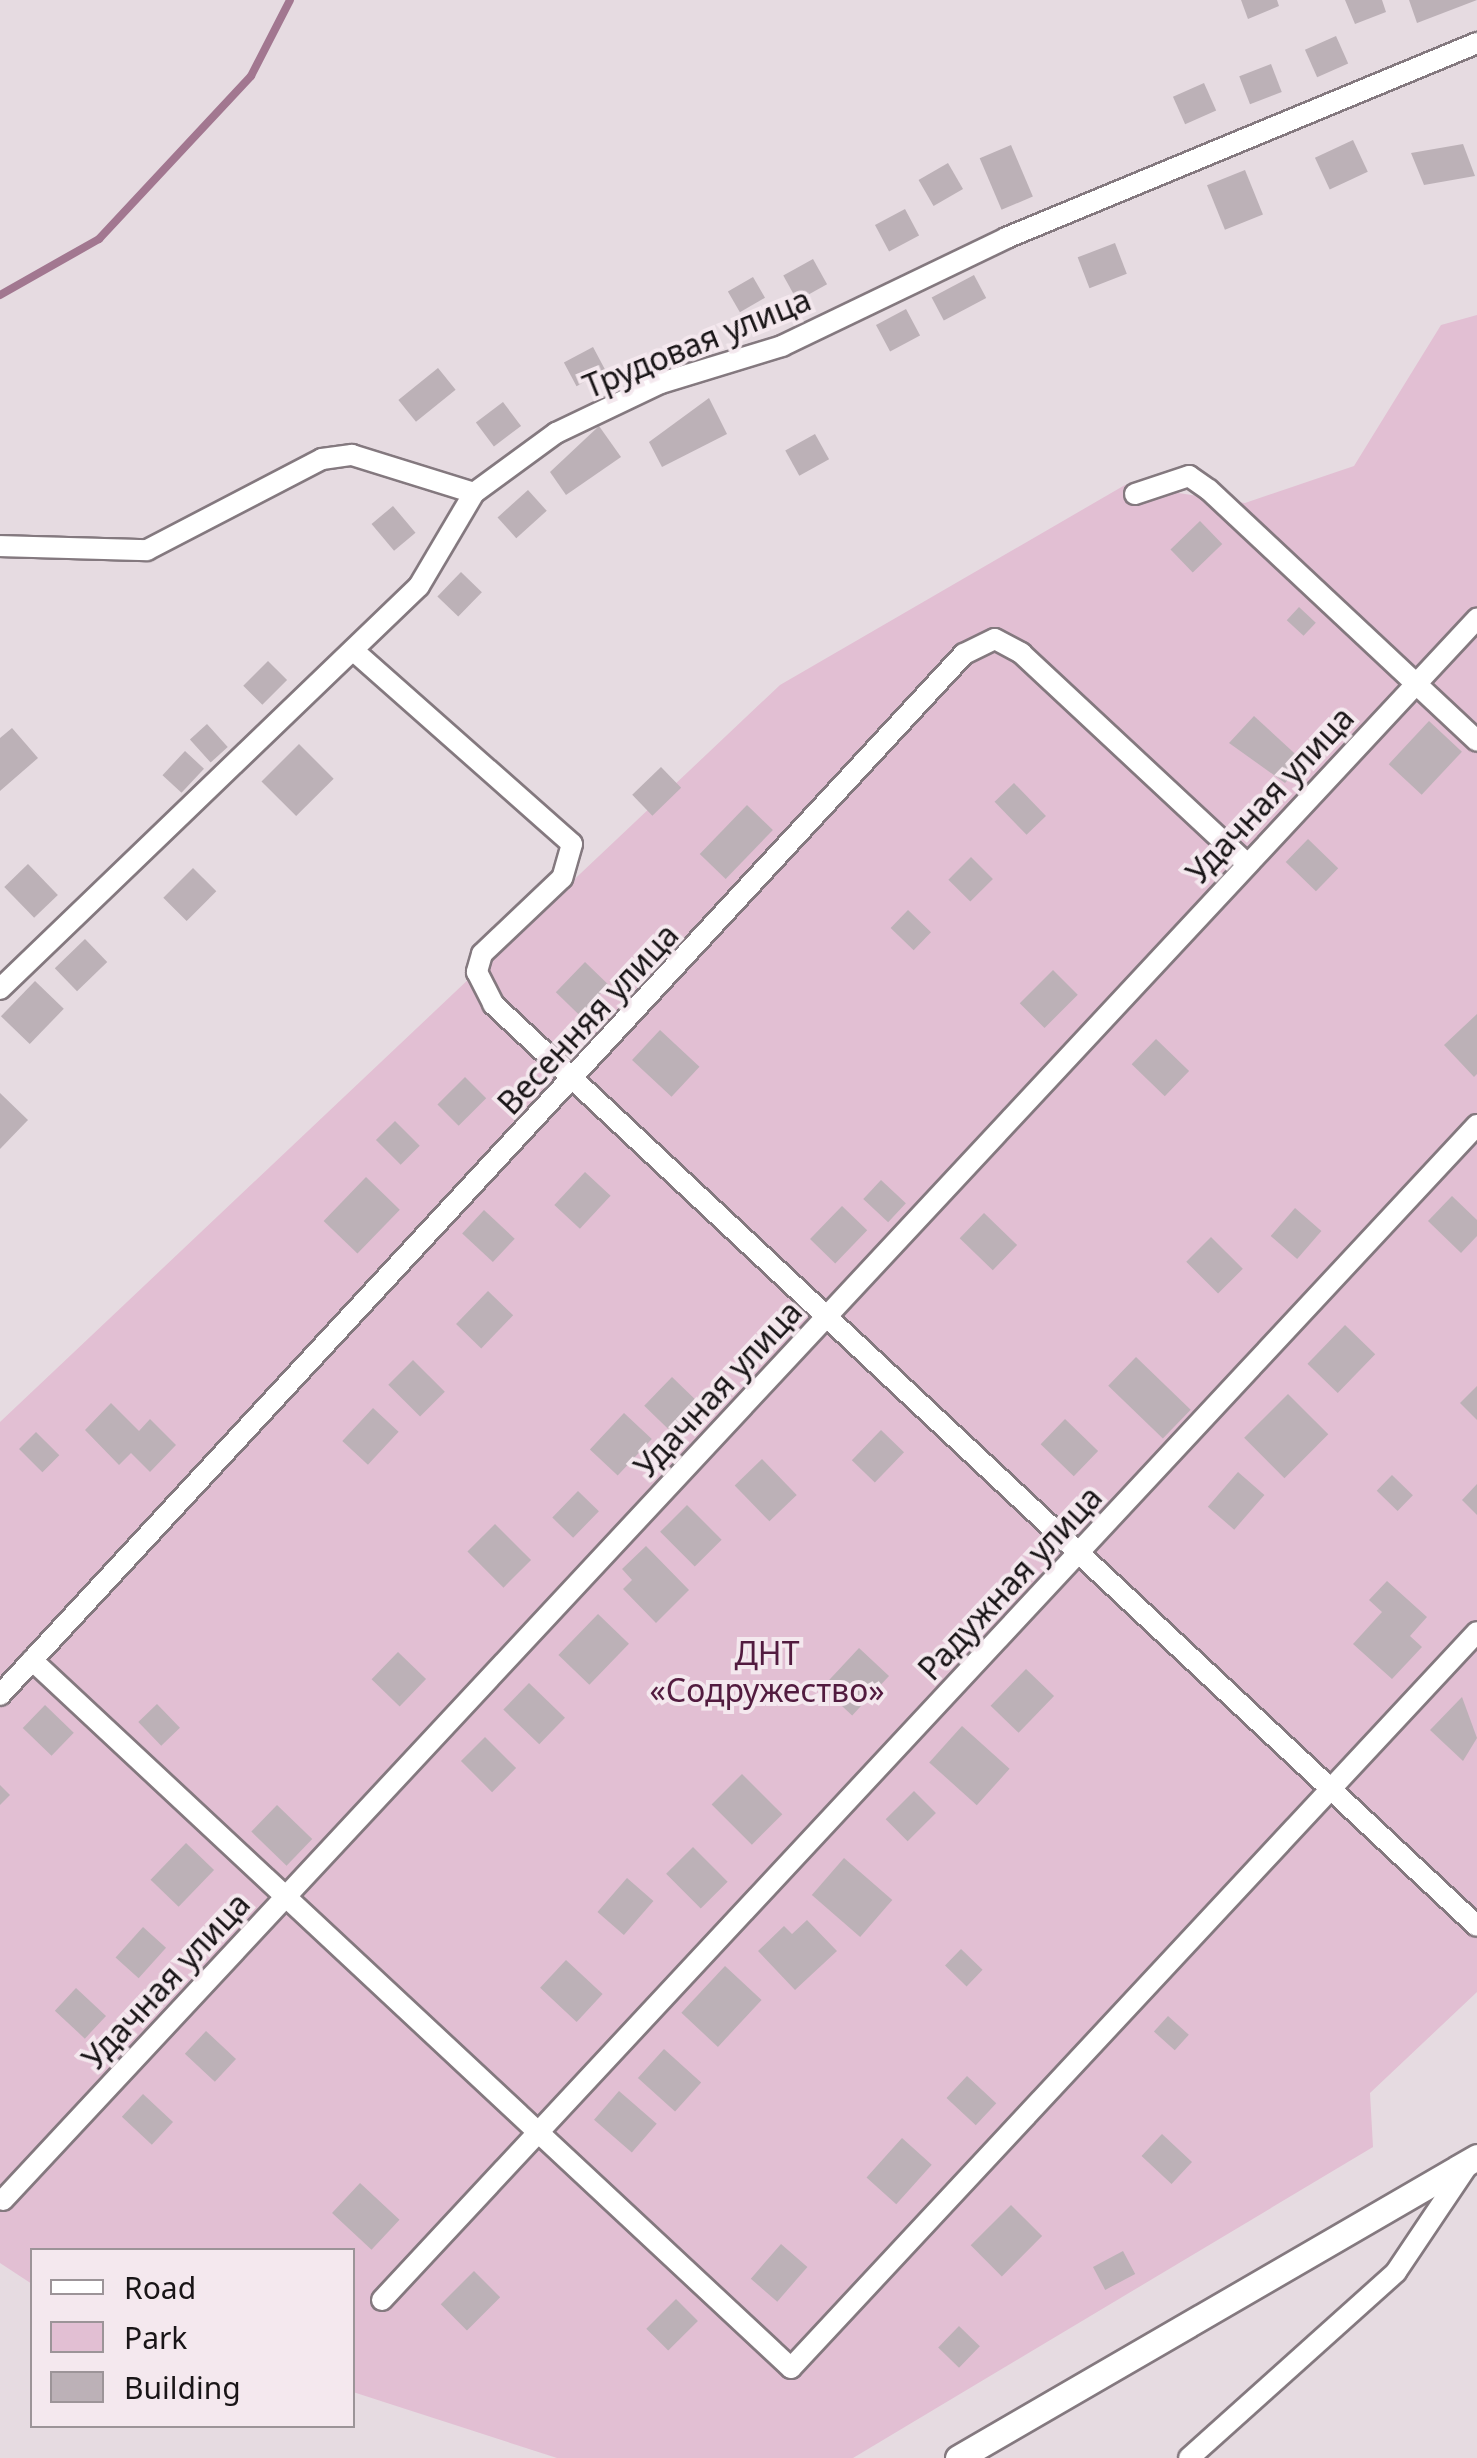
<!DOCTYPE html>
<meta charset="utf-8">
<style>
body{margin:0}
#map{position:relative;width:1477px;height:2458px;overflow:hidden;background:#e6dbe1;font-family:"Noto Sans",sans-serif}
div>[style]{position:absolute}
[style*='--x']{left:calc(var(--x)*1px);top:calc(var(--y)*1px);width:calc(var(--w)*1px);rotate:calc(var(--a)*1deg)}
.green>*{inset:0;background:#e2bfd3}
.stream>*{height:8px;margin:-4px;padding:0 4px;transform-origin:4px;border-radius:4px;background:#a27790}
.building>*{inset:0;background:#bcb1b7;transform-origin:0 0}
.roads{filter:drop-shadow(2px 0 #84797f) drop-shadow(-2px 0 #84797f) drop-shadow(0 2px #84797f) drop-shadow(0 -2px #84797f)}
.minor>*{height:20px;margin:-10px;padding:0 10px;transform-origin:10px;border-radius:10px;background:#fff}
.tertiary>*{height:25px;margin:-12.5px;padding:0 12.5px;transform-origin:12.5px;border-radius:12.5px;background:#fff}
span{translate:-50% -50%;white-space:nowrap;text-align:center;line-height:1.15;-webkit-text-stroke:8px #f4e8ee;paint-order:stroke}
.street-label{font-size:32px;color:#191517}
.park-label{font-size:32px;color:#521b3f}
.legend{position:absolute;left:30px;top:2248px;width:325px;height:180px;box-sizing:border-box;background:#f4e8ee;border:2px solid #9c9498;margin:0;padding:12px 18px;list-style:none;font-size:30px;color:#191517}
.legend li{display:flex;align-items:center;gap:20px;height:50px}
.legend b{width:50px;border:2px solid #9c9498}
</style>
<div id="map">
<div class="green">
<div style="clip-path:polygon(1477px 315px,1477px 1992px,1370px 2093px,1373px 2147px,853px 2458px,557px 2458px,353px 2392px,352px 2250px,32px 2250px,32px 2284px,0 2263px,0 1422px,780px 685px,1125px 485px,1245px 503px,1354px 466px,1441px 325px)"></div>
</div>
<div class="stream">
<div style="--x:0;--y:295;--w:114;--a:-29.5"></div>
<div style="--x:99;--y:239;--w:223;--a:-47"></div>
<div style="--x:251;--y:76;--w:85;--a:-62.8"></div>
</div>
<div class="building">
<div style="clip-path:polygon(1241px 0,1277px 0,1279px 6px,1248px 19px)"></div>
<div style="clip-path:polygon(1345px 0,1382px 0,1386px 12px,1355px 24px)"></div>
<div style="clip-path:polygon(1409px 0,1477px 0,1417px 23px)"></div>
<div style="left:1336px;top:36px;width:30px;height:34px;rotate:66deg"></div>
<div style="left:1271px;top:64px;width:30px;height:34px;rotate:69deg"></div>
<div style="left:1204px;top:83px;width:30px;height:34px;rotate:66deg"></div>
<div style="left:1353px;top:140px;width:35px;height:42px;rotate:65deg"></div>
<div style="clip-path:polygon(1463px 144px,1475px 176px,1424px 185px,1411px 153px)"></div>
<div style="left:1011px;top:145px;width:56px;height:34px;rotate:67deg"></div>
<div style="left:948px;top:163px;width:30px;height:34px;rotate:60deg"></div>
<div style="left:1245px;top:170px;width:48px;height:41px;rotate:68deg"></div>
<div style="left:905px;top:209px;width:30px;height:34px;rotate:62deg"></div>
<div style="left:1115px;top:243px;width:33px;height:40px;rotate:69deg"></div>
<div style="left:813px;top:259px;width:29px;height:34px;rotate:61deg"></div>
<div style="left:974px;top:275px;width:26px;height:48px;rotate:62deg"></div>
<div style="left:753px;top:277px;width:24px;height:29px;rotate:60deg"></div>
<div style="left:906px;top:309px;width:30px;height:34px;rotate:62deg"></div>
<div style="left:593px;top:347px;width:27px;height:33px;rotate:62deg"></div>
<div style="left:438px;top:368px;width:28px;height:51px;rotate:51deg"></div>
<div style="clip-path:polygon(709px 398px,727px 434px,662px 467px,649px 442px)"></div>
<div style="left:503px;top:402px;width:30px;height:34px;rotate:53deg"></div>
<div style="clip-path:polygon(599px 426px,621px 457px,566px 495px,550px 472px)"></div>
<div style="left:815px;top:434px;width:29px;height:34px;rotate:61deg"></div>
<div style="left:528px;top:490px;width:28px;height:41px;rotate:48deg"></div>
<div style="left:393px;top:506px;width:35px;height:28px;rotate:50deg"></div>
<div style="left:1200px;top:521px;width:32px;height:41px;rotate:46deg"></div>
<div style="left:461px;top:572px;width:29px;height:34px;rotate:44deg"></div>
<div style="left:1299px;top:607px;width:23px;height:18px;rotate:43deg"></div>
<div style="left:268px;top:661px;width:27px;height:35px;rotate:45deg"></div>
<div style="clip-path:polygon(1254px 716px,1304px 762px,1285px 783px,1229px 743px)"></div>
<div style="left:1429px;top:721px;width:45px;height:59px;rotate:43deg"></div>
<div style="left:207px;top:724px;width:31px;height:23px;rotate:48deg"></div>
<div style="clip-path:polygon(12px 728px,38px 758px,0 791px,0 738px)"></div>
<div style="left:299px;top:744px;width:49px;height:53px;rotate:45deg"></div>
<div style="left:185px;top:751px;width:26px;height:33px;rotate:43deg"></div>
<div style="left:661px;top:767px;width:29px;height:40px;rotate:46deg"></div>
<div style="left:1014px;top:783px;width:46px;height:27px;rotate:46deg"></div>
<div style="left:747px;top:805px;width:36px;height:68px;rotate:44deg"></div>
<div style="left:1308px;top:839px;width:42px;height:32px;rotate:44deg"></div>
<div style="left:971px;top:857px;width:31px;height:32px;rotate:45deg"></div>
<div style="left:28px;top:864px;width:43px;height:33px;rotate:46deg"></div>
<div style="left:193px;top:868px;width:33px;height:42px;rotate:45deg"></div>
<div style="left:908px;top:910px;width:32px;height:25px;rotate:44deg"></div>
<div style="left:85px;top:939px;width:32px;height:42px;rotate:46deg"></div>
<div style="left:585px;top:962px;width:33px;height:42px;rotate:44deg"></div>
<div style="left:1053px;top:970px;width:35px;height:47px;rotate:45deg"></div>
<div style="left:35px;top:981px;width:40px;height:49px;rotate:44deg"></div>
<div style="clip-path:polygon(1477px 1014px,1477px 1074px,1474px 1077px,1444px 1045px)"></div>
<div style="left:660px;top:1030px;width:54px;height:41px;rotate:43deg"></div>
<div style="left:1156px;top:1039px;width:46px;height:35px;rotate:44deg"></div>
<div style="left:465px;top:1077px;width:30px;height:39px;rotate:45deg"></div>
<div style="clip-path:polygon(0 1093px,28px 1120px,0 1149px)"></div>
<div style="left:395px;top:1121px;width:35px;height:27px;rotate:45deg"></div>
<div style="left:585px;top:1172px;width:35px;height:45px;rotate:43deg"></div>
<div style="left:366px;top:1177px;width:47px;height:61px;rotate:44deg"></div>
<div style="left:881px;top:1180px;width:34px;height:26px;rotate:43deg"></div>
<div style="clip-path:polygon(1452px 1196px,1477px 1220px,1477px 1236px,1461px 1253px,1428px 1221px)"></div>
<div style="left:842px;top:1206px;width:35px;height:46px;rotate:44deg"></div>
<div style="left:1295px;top:1208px;width:35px;height:37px;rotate:41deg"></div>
<div style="left:484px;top:1210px;width:42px;height:32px;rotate:43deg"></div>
<div style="left:984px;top:1213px;width:46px;height:35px;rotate:44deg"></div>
<div style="left:1211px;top:1237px;width:45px;height:35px;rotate:45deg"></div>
<div style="left:488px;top:1291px;width:35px;height:46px;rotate:44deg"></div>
<div style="left:1345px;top:1325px;width:42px;height:54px;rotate:44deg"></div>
<div style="left:1136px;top:1357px;width:76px;height:40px;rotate:44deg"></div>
<div style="left:413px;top:1360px;width:45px;height:35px;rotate:45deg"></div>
<div style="left:672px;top:1377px;width:37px;height:40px;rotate:44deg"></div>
<div style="clip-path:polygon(1477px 1386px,1477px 1420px,1460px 1403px)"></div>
<div style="left:1288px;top:1394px;width:57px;height:62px;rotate:45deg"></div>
<div style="clip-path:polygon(111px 1403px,139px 1431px,150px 1419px,176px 1445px,150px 1472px,131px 1453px,119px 1465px,85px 1430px)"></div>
<div style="left:373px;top:1408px;width:35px;height:45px;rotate:43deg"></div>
<div style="left:624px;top:1413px;width:38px;height:50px;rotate:43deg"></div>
<div style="left:1065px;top:1419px;width:46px;height:35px;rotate:44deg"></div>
<div style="left:881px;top:1430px;width:32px;height:42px;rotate:44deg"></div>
<div style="left:36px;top:1432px;width:33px;height:24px;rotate:45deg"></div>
<div style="left:762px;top:1459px;width:50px;height:38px;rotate:46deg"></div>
<div style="left:1238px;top:1472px;width:35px;height:46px;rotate:41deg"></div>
<div style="left:1392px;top:1475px;width:29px;height:22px;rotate:44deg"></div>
<div style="clip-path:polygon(1477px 1484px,1477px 1515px,1462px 1500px)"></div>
<div style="left:578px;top:1491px;width:29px;height:37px;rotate:44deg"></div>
<div style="left:687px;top:1505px;width:49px;height:38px;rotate:45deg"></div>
<div style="left:495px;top:1524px;width:51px;height:39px;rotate:45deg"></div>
<div style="clip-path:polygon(646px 1546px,689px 1590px,656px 1623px,623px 1589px,632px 1580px,622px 1569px)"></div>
<div style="clip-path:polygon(1387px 1581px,1427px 1617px,1410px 1636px,1422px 1647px,1392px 1679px,1353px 1644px,1382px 1612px,1369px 1600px)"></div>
<div style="left:598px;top:1614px;width:43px;height:57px;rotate:44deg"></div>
<div style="left:859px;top:1648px;width:41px;height:54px;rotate:43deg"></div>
<div style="left:398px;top:1652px;width:39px;height:38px;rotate:44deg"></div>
<div style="left:1026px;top:1669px;width:39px;height:51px;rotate:44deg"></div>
<div style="left:529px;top:1683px;width:50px;height:37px;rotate:44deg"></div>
<div style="clip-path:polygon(1462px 1697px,1477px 1738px,1463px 1761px,1430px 1730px)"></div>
<div style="left:157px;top:1704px;width:33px;height:26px;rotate:46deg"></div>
<div style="left:45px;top:1705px;width:40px;height:32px;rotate:44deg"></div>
<div style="left:962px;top:1726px;width:64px;height:49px;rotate:42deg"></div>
<div style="left:485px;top:1737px;width:44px;height:34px;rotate:45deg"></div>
<div style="left:742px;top:1774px;width:57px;height:43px;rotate:45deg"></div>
<div style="clip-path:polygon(0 1785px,10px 1795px,0 1805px)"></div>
<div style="left:914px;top:1791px;width:31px;height:40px;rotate:45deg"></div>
<div style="left:277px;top:1805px;width:49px;height:37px;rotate:44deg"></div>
<div style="left:186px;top:1843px;width:39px;height:51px;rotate:44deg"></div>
<div style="left:693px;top:1847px;width:49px;height:38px;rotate:45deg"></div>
<div style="left:844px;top:1858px;width:64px;height:49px;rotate:41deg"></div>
<div style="left:627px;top:1878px;width:35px;height:45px;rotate:41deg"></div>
<div style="clip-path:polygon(807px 1920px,837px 1951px,795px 1990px,758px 1951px,784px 1926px,792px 1934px)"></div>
<div style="left:143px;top:1927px;width:31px;height:41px;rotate:42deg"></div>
<div style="left:961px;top:1949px;width:30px;height:23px;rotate:44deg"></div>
<div style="left:566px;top:1960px;width:50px;height:38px;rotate:43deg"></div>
<div style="left:725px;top:1966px;width:50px;height:64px;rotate:43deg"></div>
<div style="left:76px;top:1988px;width:41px;height:31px;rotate:43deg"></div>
<div style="left:1168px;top:2016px;width:28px;height:21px;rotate:42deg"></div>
<div style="left:206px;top:2031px;width:41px;height:31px;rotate:43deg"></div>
<div style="left:664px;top:2049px;width:50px;height:39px;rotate:42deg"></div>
<div style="left:967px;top:2076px;width:40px;height:30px;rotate:43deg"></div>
<div style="left:619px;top:2091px;width:50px;height:38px;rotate:41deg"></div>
<div style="left:143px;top:2094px;width:41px;height:31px;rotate:43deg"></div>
<div style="left:1162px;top:2134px;width:41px;height:30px;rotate:43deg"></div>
<div style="left:902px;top:2138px;width:40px;height:53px;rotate:42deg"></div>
<div style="left:360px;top:2183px;width:54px;height:41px;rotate:43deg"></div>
<div style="left:1011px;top:2205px;width:44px;height:57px;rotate:45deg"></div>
<div style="left:781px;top:2244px;width:35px;height:46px;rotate:41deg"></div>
<div style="left:1123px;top:2251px;width:26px;height:34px;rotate:62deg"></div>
<div style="left:474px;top:2271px;width:37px;height:47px;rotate:45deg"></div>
<div style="left:676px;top:2299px;width:31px;height:42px;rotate:45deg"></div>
<div style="left:959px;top:2326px;width:29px;height:30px;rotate:44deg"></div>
</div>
<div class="roads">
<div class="minor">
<div style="--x:1135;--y:494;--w:57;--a:-18.4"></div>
<div style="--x:1189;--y:476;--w:24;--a:35"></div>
<div style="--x:1209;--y:490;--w:367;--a:43.1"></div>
<div style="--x:0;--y:546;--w:147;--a:1.6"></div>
<div style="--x:147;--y:550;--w:197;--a:-27.5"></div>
<div style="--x:322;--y:459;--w:30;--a:-8"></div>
<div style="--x:352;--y:455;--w:128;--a:17.3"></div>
<div style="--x:354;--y:651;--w:291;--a:41.5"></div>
<div style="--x:572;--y:844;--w:35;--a:106"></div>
<div style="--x:562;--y:878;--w:110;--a:136.5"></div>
<div style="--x:482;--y:954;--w:19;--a:106"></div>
<div style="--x:477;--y:972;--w:36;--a:63"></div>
<div style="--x:493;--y:1004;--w:1348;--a:43.14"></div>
<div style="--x:0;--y:989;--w:581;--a:-43.88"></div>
<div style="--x:419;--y:586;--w:108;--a:-59.4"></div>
<div style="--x:474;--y:493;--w:102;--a:-36.2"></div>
<div style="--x:556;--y:433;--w:116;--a:-25.5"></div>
<div style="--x:661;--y:383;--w:127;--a:-17"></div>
<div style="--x:782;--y:346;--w:249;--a:-25.7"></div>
<div style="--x:1006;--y:238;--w:510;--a:-22.49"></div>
<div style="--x:32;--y:1660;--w:1038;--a:43.01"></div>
<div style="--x:791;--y:2368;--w:1006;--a:-47.01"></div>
<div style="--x:0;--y:1695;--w:1419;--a:-47.2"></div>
<div style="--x:964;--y:654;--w:34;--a:-26"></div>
<div style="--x:995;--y:639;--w:30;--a:28"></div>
<div style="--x:1021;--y:653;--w:308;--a:43"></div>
<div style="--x:3;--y:2200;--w:2162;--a:-47.01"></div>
<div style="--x:382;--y:2300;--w:1606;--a:-47.02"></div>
<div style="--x:1189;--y:2458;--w:278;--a:-41.9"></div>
<div style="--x:1396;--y:2272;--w:129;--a:-56.1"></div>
</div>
<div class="tertiary">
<div style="--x:958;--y:2458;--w:600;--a:-30.11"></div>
</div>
</div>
<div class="street-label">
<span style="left:697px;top:343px;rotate:-22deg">Трудовая улица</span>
<span style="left:1270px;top:795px;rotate:-47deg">Удачная улица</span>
<span style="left:588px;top:1019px;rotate:-47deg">Весенняя улица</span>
<span style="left:718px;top:1389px;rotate:-47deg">Удачная улица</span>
<span style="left:1010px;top:1583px;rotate:-47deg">Радужная улица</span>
<span style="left:166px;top:1981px;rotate:-47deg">Удачная улица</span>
</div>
<div class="park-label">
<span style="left:767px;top:1672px">ДНТ<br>«Содружество»</span>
</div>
<ul class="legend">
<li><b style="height:12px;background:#fff"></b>Road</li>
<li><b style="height:28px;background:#e2bfd3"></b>Park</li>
<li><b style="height:28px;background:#bcb1b7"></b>Building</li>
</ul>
</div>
